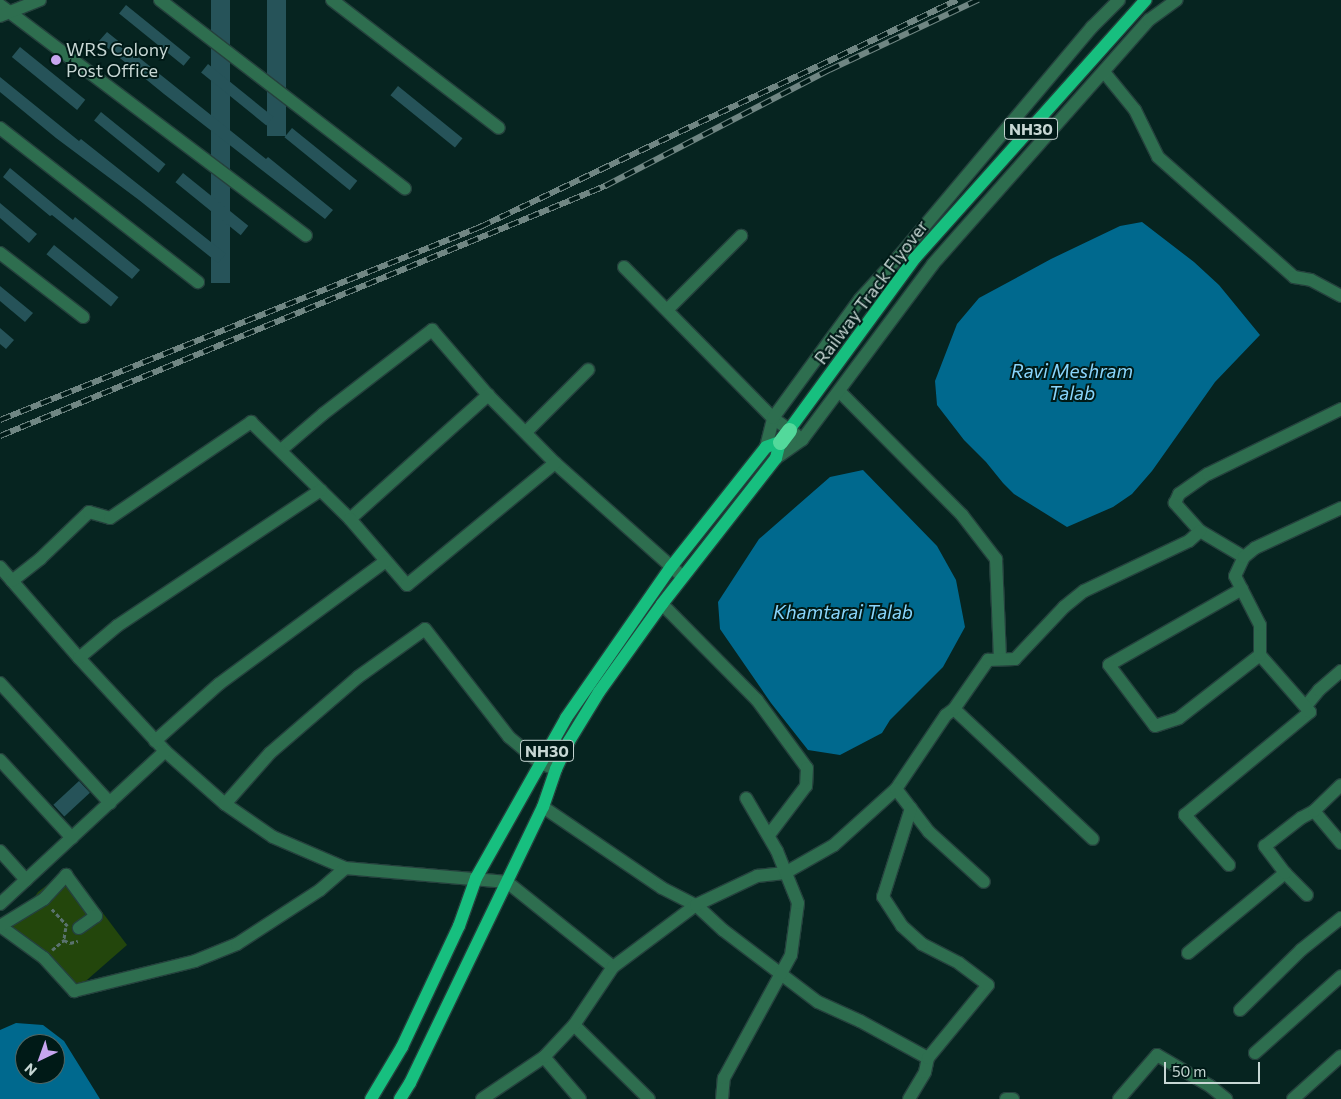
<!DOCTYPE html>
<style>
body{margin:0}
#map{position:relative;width:1341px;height:1099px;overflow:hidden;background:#062420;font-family:Commissioner,sans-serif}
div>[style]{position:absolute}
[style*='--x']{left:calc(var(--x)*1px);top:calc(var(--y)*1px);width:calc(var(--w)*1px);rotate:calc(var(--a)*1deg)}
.green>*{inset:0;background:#23460c}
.water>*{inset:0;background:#00698e}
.building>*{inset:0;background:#265359;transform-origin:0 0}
.path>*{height:2.5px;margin-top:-1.25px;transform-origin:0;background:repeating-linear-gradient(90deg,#5a726f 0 4px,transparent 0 6.5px)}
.roads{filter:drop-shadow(1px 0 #25413d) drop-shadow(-1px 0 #25413d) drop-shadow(0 1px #25413d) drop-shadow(0 -1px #25413d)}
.minor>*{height:12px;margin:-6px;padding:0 6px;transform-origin:6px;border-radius:6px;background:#2e6e4f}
.major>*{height:12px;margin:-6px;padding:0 6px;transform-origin:6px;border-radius:6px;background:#17bf7f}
.highway>*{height:15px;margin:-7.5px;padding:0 7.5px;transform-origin:7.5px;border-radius:7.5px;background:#53d99b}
.rail>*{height:5.5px;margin-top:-2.75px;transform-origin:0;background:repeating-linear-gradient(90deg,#001a17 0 11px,#708683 0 22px);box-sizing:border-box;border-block:1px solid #708683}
.dots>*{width:14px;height:14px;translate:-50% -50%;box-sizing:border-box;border:2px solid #001a17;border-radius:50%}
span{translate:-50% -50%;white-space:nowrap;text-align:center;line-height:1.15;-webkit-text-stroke:4px #001a17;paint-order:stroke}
.shield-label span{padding:1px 4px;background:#001a17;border:1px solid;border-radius:4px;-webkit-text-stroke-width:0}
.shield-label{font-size:16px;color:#c7d7d4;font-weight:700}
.poi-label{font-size:18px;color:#c7d7d4}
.left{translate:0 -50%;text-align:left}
.street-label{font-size:18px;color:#c7d7d4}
.water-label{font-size:19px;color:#89d5fc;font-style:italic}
.north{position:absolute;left:15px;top:1034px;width:50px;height:50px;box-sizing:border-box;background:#001a17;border:1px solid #506663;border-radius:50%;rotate:222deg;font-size:14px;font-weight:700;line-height:20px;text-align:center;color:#c7d7d4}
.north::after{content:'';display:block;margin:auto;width:18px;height:22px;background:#c7a6f0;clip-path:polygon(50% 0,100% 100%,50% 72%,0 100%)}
.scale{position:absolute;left:1164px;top:1062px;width:96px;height:22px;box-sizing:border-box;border:2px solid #c7d7d4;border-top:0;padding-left:6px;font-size:15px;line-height:18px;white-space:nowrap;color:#c7d7d4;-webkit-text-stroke:4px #001a17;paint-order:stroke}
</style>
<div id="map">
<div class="green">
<div style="clip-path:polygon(69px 868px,127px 945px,72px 993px,10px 931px,38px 892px)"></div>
</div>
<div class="water">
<div style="clip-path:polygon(1142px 222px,1194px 262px,1219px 285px,1260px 335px,1215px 382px,1152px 471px,1132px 494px,1113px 507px,1067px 527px,1014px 494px,1003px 483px,986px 462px,964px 440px,937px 405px,935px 381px,957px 324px,979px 298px,1051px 259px,1120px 226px)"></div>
<div style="clip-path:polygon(863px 470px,937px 546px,956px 580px,965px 627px,943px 667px,890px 720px,882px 733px,840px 755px,808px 750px,771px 703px,720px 629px,718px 602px,759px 539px,830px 477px)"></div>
<div style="clip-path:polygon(evenodd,16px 1023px,43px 1025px,64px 1041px,100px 1099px,0 1099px,0 1030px,16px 1023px,25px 1044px,55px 1044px,55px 1074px,25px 1074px,25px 1044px)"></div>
</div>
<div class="building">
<div style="left:211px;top:0;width:19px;height:283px"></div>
<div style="left:267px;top:0;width:19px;height:136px"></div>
<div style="left:126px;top:5px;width:83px;height:11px;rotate:39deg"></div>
<div style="clip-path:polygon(107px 32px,266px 159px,268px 157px,333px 210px,325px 219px,164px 94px,99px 41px)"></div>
<div style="left:20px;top:47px;width:84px;height:13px;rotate:39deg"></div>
<div style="left:208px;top:64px;width:84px;height:11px;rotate:39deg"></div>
<div style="clip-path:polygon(0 77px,79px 141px,81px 139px,226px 254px,218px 263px,139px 200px,56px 138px,0 92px)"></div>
<div style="left:398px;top:86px;width:83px;height:12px;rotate:39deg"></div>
<div style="left:101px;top:112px;width:83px;height:11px;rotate:39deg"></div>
<div style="left:292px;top:128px;width:84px;height:12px;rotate:39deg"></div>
<div style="clip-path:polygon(10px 168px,73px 220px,75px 217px,140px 270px,132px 279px,52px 215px,50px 216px,3px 177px)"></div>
<div style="left:183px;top:173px;width:84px;height:12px;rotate:39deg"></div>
<div style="clip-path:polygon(0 203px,37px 234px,29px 243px,0 218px)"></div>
<div style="left:54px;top:245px;width:83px;height:12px;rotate:39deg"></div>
<div style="clip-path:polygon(0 286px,33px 313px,25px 322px,0 301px)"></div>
<div style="clip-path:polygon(0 328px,14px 340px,6px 349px,0 344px)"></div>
<div style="left:79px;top:781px;width:16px;height:35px;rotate:47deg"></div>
</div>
<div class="path">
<div style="--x:52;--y:909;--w:23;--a:47"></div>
<div style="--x:66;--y:928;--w:12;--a:99"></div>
<div style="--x:64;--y:940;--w:7;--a:27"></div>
<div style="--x:70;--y:943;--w:8;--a:-14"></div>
<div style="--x:52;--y:950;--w:16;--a:-40"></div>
</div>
<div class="roads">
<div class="minor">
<div style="--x:160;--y:0;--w:309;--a:37.6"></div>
<div style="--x:332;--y:0;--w:210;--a:37.5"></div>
<div style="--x:0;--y:5;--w:383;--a:37"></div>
<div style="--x:0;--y:16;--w:43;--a:-21.8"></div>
<div style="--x:1104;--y:72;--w:49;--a:50.8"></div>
<div style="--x:1135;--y:110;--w:52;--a:63.9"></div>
<div style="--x:1158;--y:157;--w:181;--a:41.4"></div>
<div style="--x:1294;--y:277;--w:17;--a:10"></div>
<div style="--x:1311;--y:280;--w:34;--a:28"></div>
<div style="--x:0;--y:128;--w:251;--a:37.9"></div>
<div style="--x:0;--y:253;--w:105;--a:37.6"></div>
<div style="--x:624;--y:267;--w:212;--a:45.4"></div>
<div style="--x:773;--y:418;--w:29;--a:36"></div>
<div style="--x:667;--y:310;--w:105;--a:-45"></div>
<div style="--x:839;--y:391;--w:175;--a:45.2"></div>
<div style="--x:962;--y:515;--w:56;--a:52.3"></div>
<div style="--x:996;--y:559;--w:100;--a:87.7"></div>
<div style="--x:526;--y:432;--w:88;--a:-45"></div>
<div style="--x:766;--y:447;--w:30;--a:-76"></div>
<div style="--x:773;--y:418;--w:147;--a:-53.8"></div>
<div style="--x:860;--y:299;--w:59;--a:-47.7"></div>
<div style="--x:900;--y:255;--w:298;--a:-49.9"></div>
<div style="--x:1092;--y:27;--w:38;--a:-45"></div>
<div style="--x:281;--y:450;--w:55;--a:-40.6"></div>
<div style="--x:323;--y:414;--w:138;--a:-37.6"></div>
<div style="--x:432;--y:330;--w:86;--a:49.3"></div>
<div style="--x:488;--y:395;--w:95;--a:45.4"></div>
<div style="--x:555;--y:463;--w:171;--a:41.7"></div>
<div style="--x:776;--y:458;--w:32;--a:-35"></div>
<div style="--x:802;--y:440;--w:219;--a:-53.3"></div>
<div style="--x:933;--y:264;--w:326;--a:-48.5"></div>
<div style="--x:1149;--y:20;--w:34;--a:-36"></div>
<div style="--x:350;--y:519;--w:186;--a:-41.9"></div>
<div style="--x:1244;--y:557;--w:51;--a:-149.4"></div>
<div style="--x:1200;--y:531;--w:38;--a:-132"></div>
<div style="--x:1175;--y:503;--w:10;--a:-66"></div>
<div style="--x:1179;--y:494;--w:35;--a:-35"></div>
<div style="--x:1208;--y:474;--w:148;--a:-26"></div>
<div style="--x:0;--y:567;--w:121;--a:49"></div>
<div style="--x:79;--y:658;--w:127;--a:47.2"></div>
<div style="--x:165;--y:751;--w:80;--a:41.5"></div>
<div style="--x:225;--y:804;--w:58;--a:34.5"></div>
<div style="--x:273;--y:837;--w:78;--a:23.3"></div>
<div style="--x:345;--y:868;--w:163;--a:4.9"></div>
<div style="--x:507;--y:882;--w:136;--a:38.7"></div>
<div style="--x:12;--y:581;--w:36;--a:-38"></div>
<div style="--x:40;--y:559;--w:68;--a:-43.8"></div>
<div style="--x:89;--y:512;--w:22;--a:16"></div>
<div style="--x:110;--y:518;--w:171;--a:-34.2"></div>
<div style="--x:251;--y:422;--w:139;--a:44.4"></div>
<div style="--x:350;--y:519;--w:87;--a:49.2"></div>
<div style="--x:407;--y:585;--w:192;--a:-39.5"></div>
<div style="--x:1242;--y:589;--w:153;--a:150.3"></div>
<div style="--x:1109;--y:665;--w:76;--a:53"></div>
<div style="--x:1155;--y:726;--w:25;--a:-18"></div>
<div style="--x:1179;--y:718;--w:103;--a:-37.9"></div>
<div style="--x:662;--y:604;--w:135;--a:45.3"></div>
<div style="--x:757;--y:700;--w:84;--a:53.7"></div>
<div style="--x:807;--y:768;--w:18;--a:93"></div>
<div style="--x:806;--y:786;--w:61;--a:127.1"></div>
<div style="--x:79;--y:658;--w:50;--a:-40.1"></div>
<div style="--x:117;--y:626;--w:245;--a:-33.7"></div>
<div style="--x:0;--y:683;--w:163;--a:47.5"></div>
<div style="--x:1306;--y:706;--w:21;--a:-51"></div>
<div style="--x:1319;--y:690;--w:29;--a:-41"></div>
<div style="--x:954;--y:709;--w:190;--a:43.1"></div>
<div style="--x:155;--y:741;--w:86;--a:-41.7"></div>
<div style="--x:219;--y:684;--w:207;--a:-36.4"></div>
<div style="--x:0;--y:760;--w:106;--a:47.3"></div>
<div style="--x:896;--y:789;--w:89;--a:-56"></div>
<div style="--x:946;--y:715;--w:10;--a:-37"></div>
<div style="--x:954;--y:709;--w:60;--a:-55.2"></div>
<div style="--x:988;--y:660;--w:27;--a:-2"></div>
<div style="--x:1015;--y:659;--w:71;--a:-46.7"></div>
<div style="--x:1064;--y:607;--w:26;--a:-39"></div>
<div style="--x:1084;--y:591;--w:116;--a:-25.5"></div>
<div style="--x:1189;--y:541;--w:15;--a:-42"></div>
<div style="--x:225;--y:804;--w:68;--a:-48.6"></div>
<div style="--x:270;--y:753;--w:116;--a:-40.8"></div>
<div style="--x:358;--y:677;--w:82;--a:-35.6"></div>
<div style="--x:425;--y:629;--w:137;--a:52.1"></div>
<div style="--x:509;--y:737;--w:40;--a:40"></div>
<div style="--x:540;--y:763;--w:17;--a:21"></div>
<div style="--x:543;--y:807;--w:144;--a:34.2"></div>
<div style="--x:662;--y:888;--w:38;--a:27"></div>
<div style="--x:696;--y:905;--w:37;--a:43"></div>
<div style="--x:723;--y:930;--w:119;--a:37.2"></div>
<div style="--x:818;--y:1002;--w:46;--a:24.3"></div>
<div style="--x:860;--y:1021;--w:77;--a:28.6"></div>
<div style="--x:1314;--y:811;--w:42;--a:49.8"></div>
<div style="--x:0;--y:851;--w:39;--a:48"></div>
<div style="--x:1229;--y:865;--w:67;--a:-131.3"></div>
<div style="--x:1185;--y:815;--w:162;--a:-39.5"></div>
<div style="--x:1310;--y:712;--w:76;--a:-131.3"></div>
<div style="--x:1260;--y:655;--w:30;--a:-90"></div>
<div style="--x:1260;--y:625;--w:55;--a:-117"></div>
<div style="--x:1235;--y:576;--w:21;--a:-65"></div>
<div style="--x:1244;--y:557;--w:14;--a:-39"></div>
<div style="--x:1255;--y:548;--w:95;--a:-24.9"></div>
<div style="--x:1285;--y:873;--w:31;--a:45"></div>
<div style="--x:0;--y:904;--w:225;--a:-42.8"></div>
<div style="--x:0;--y:926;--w:54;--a:36"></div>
<div style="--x:44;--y:958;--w:45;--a:47.7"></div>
<div style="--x:74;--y:991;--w:125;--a:-13.9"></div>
<div style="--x:195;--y:961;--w:45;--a:-22"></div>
<div style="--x:237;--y:944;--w:99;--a:-33"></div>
<div style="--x:320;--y:890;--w:33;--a:-41"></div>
<div style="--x:0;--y:926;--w:52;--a:-31.5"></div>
<div style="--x:44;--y:899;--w:33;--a:-47"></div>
<div style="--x:66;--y:875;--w:51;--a:53.8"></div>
<div style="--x:96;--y:916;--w:21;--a:145"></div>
<div style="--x:1188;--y:953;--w:126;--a:-39.5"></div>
<div style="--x:1285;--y:873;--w:34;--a:-127"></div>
<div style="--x:1265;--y:846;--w:46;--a:-37.9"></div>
<div style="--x:1301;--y:818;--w:15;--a:-28"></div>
<div style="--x:1314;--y:811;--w:37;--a:-44"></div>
<div style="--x:1240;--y:1010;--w:86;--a:-44.5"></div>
<div style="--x:1301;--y:950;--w:51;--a:-38.7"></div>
<div style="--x:574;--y:1025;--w:105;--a:44.6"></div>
<div style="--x:1255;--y:1053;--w:115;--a:-41.8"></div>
<div style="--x:544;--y:1057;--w:55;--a:49.4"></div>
<div style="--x:482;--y:1099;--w:75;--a:-34.1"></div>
<div style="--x:544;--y:1057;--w:44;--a:-46.8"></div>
<div style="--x:574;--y:1025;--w:70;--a:-56.1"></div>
<div style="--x:613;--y:967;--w:104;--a:-36.8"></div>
<div style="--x:696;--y:905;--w:68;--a:-25.4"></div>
<div style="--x:757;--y:876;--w:28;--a:-6"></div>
<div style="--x:785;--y:873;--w:56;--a:-29.7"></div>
<div style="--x:834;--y:845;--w:84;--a:-42.1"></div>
<div style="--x:896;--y:789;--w:54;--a:52.5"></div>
<div style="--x:929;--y:832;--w:74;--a:42.3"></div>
<div style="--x:722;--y:1099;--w:21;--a:-85"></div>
<div style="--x:724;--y:1078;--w:140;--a:-61.4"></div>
<div style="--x:791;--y:955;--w:52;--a:-82.3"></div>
<div style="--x:798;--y:903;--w:56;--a:-112"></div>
<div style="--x:777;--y:851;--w:61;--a:-120.3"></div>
<div style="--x:909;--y:1099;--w:31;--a:-59"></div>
<div style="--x:925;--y:1072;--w:14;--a:-78"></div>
<div style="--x:928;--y:1058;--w:94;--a:-50.6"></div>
<div style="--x:988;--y:985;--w:36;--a:-143"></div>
<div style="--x:959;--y:963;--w:42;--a:-152.8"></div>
<div style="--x:922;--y:944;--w:27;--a:-138"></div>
<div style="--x:902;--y:926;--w:35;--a:-123"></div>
<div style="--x:883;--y:897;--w:93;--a:-72.5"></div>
<div style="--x:1006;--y:1099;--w:7;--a:0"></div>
<div style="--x:1119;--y:1099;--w:58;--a:-49.2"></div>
<div style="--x:1157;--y:1055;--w:61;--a:30.3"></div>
<div style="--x:1210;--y:1086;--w:21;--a:39"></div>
<div style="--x:1293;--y:1099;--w:64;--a:-41.9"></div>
</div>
<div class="major">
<div style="--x:789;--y:430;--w:213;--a:-53.8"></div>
<div style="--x:915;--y:258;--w:346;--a:-48.2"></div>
<div style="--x:371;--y:1099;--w:61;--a:-59.2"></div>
<div style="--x:402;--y:1047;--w:134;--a:-64.8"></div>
<div style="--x:459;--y:926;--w:51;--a:-70.5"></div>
<div style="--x:476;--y:878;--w:184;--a:-60.6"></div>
<div style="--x:566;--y:718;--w:184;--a:-55.2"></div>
<div style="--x:671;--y:567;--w:153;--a:-51.6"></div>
<div style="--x:766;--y:447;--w:15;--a:-20"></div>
<div style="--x:400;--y:1099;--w:19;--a:-58"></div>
<div style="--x:410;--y:1083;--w:306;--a:-64.3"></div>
<div style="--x:543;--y:807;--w:40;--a:-71.1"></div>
<div style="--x:556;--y:769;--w:31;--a:-65"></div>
<div style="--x:569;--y:741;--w:57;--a:-58.5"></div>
<div style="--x:599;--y:692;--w:108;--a:-54.4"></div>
<div style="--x:662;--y:604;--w:185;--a:-52"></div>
<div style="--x:776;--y:458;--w:16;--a:-76"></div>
</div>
<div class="highway">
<div style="--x:780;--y:442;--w:15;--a:-53"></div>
</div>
</div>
<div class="rail">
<div style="--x:0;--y:420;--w:517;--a:-21.9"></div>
<div style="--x:480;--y:227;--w:528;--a:-25.45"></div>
<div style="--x:0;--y:436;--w:655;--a:-22.45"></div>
<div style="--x:605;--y:186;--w:252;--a:-27.4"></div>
<div style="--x:829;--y:70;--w:165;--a:-25.2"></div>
</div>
<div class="dots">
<div style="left:56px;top:60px;background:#c7a6f0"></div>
</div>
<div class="shield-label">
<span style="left:1031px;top:129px">NH30</span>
<span style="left:547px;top:751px">NH30</span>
</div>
<div class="poi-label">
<span class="left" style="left:66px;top:60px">WRS Colony<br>Post Office</span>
</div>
<div class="street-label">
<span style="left:871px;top:292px;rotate:-53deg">Railway Track Flyover</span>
</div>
<div class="water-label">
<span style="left:1072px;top:382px">Ravi Meshram<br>Talab</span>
<span style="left:843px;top:612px">Khamtarai Talab</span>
</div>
<div class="north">N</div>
<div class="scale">50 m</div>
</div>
